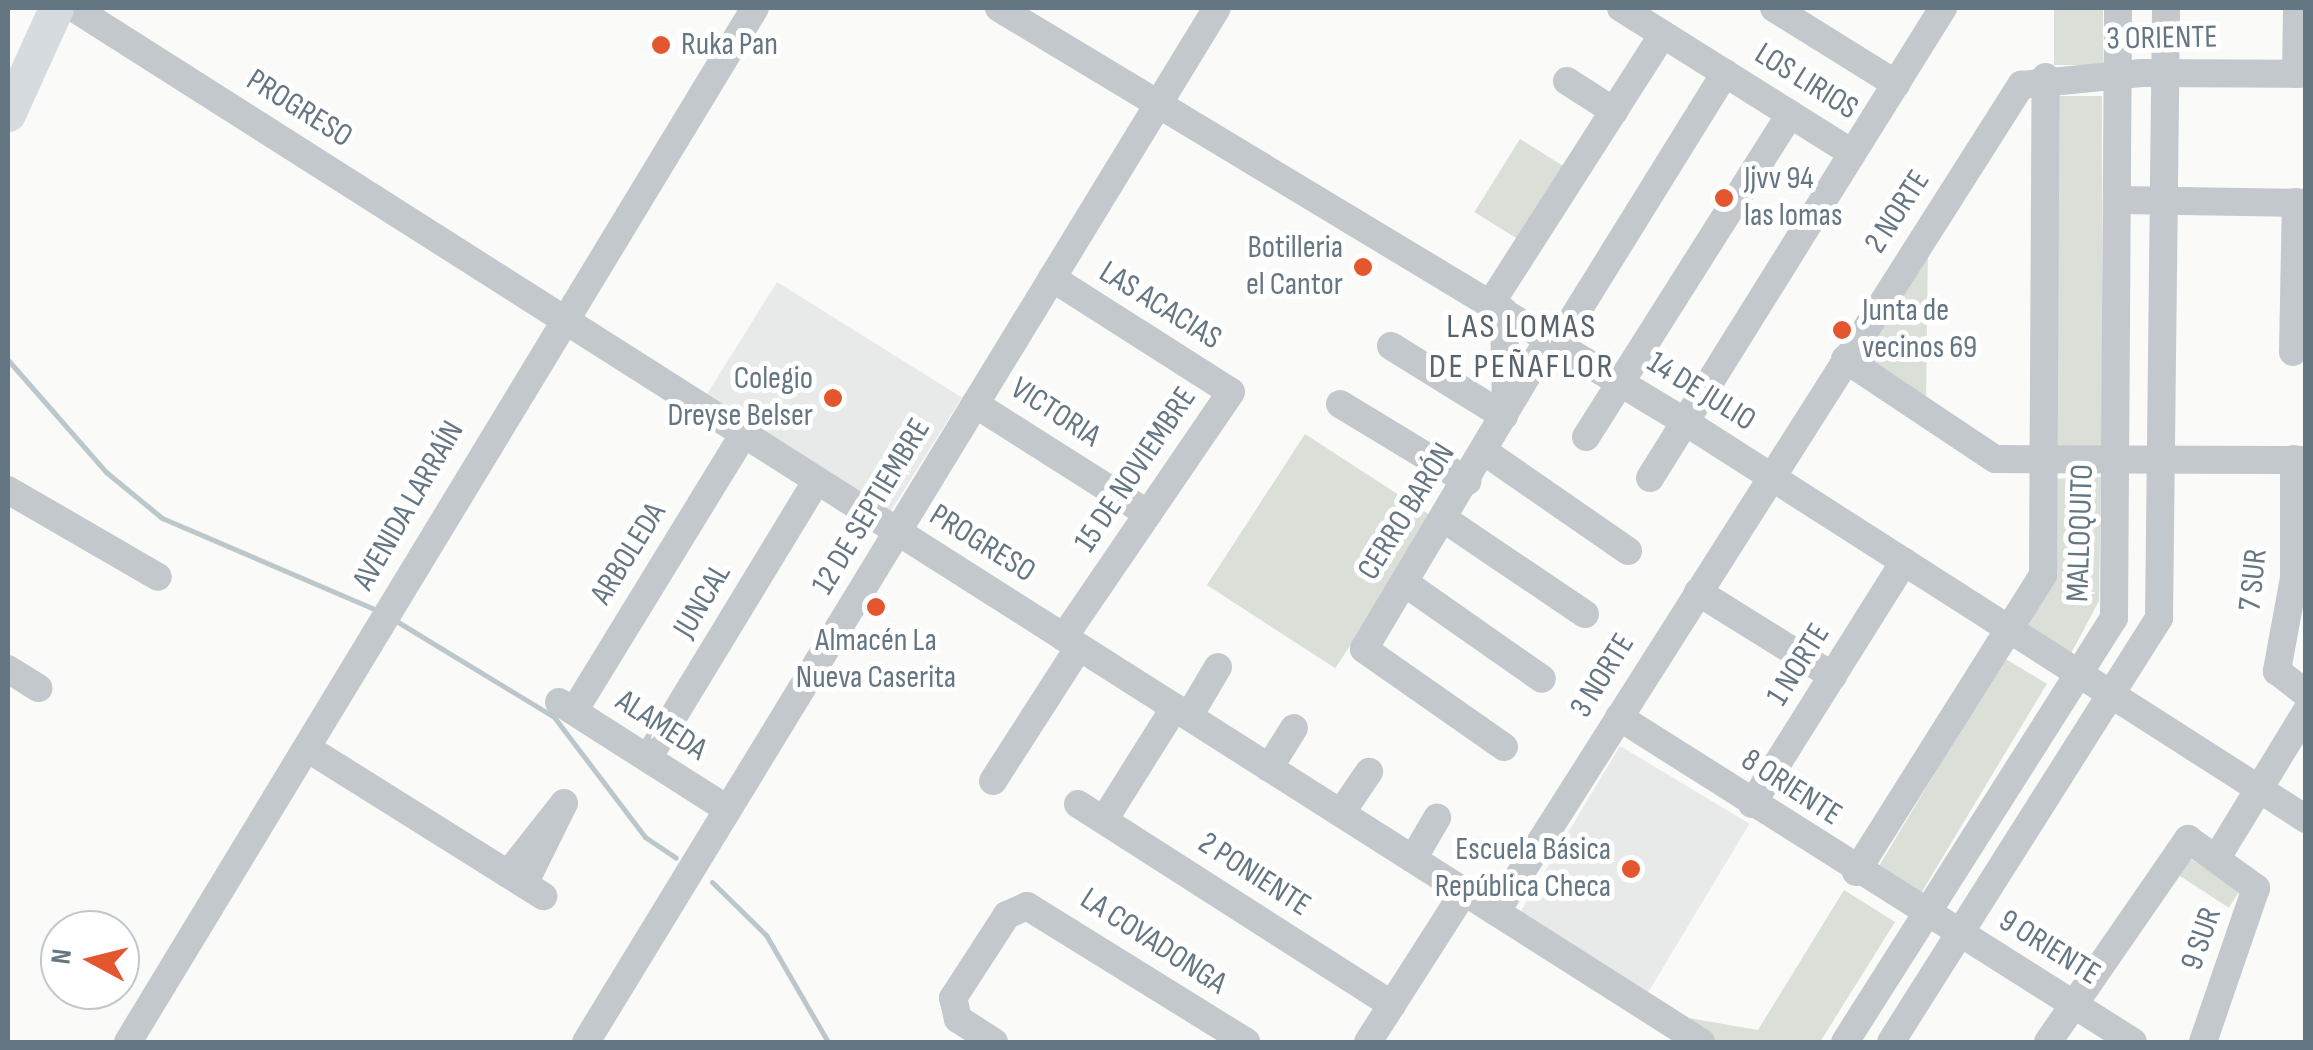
<!DOCTYPE html>
<meta charset="utf-8">
<style>
body{margin:0}
#map{position:relative;width:2313px;height:1050px;overflow:hidden;background:#fafaf8;font-family:"Sofia Sans Condensed",sans-serif}
div>[style]{position:absolute}
[style*='--x']{left:calc(var(--x)*1px);top:calc(var(--y)*1px);width:calc(var(--w)*1px);rotate:calc(var(--a)*1deg)}
.built>*{inset:0;background:#e8e9e9;transform-origin:0 0}
.green>*{inset:0;background:#dadfd7;transform-origin:0 0}
.stream>*{height:5px;margin:-2.5px;padding:0 2.5px;transform-origin:2.5px;border-radius:2.5px;background:#bbc7cb}
.minor>*{height:28px;margin:-14px;padding:0 14px;transform-origin:14px;border-radius:14px;background:#c3c8cc}
.major>*{height:35px;margin:-17.5px;padding:0 17.5px;transform-origin:17.5px;border-radius:17.5px;background:#d6dbdf}
.dots>*{width:28px;height:28px;translate:-50% -50%;box-sizing:border-box;border:5px solid #fff;border-radius:50%}
span{translate:-50% -50%;white-space:nowrap;text-align:center;line-height:1.15;-webkit-text-stroke:10px #fff;paint-order:stroke}
.street-label{font-size:32px;color:#657683}
.poi-label{font-size:32px;color:#657683}
.left{translate:0 -50%;text-align:left}
.right{translate:-100% -50%;text-align:right}
.neighbourhood-label{font-size:35px;color:#57646e;letter-spacing:2.5px}
.frame{position:absolute;inset:0;border:10px solid #657683;pointer-events:none}
.north{position:absolute;left:40px;top:910px;width:100px;height:100px;box-sizing:border-box;background:#fff;border:2px solid #c1c8cd;border-radius:50%;rotate:277deg;font-size:28px;font-weight:700;line-height:40px;text-align:center;color:#657683}
.north::after{content:'';display:block;margin:auto;width:35px;height:45px;background:#e4572e;clip-path:polygon(50% 0,100% 100%,50% 72%,0 100%)}
</style>
<div id="map">
<div class="built">
<div style="left:777px;top:282px;width:218px;height:137px;rotate:32deg"></div>
<div style="left:1620px;top:746px;width:151px;height:198px;rotate:31deg"></div>
</div>
<div class="green">
<div style="left:2054px;top:8px;width:49px;height:57px"></div>
<div style="left:2049px;top:96px;width:53px;height:357px"></div>
<div style="left:1520px;top:139px;width:52px;height:86px;rotate:32deg"></div>
<div style="clip-path:polygon(1928px 244px,1926px 402px,1855px 353px)"></div>
<div style="left:1305px;top:434px;width:153px;height:180px;rotate:33deg"></div>
<div style="clip-path:polygon(2101px 477px,2099px 601px,2067px 661px,2022px 633px,2050px 479px)"></div>
<div style="left:2004px;top:658px;width:50px;height:257px;rotate:31deg"></div>
<div style="left:2186px;top:856px;width:64px;height:20px;rotate:33deg"></div>
<div style="clip-path:polygon(1844px 890px,1895px 922px,1820px 1042px,1716px 1042px,1671px 1015px,1758px 1030px)"></div>
</div>
<div class="stream">
<div style="--x:8;--y:360;--w:149;--a:48.8"></div>
<div style="--x:106;--y:472;--w:72;--a:39.4"></div>
<div style="--x:162;--y:518;--w:236;--a:23.2"></div>
<div style="--x:393;--y:619;--w:188;--a:31.3"></div>
<div style="--x:554;--y:717;--w:151;--a:52.8"></div>
<div style="--x:645;--y:837;--w:37;--a:34"></div>
<div style="--x:712;--y:882;--w:76;--a:44.5"></div>
<div style="--x:766;--y:935;--w:124;--a:59.9"></div>
</div>
<div class="minor">
<div style="--x:74;--y:8;--w:1928;--a:32.44"></div>
<div style="--x:999;--y:8;--w:803;--a:31.1"></div>
<div style="--x:1687;--y:423;--w:735;--a:32.61"></div>
<div style="--x:1621;--y:8;--w:273;--a:32.1"></div>
<div style="--x:1774;--y:8;--w:144;--a:31.9"></div>
<div style="--x:2296;--y:74;--w:66;--a:-89.1"></div>
<div style="--x:1567;--y:81;--w:56;--a:32.6"></div>
<div style="--x:2119;--y:200;--w:187;--a:0.9"></div>
<div style="--x:1052;--y:278;--w:212;--a:32.5"></div>
<div style="--x:1231;--y:392;--w:297;--a:124.3"></div>
<div style="--x:1491;--y:303;--w:319;--a:-57.4"></div>
<div style="--x:1504;--y:311;--w:99;--a:88.8"></div>
<div style="--x:1557;--y:344;--w:319;--a:-58.2"></div>
<div style="--x:1391;--y:346;--w:133;--a:31.8"></div>
<div style="--x:2293;--y:352;--w:150;--a:-88.9"></div>
<div style="--x:1845;--y:359;--w:180;--a:33.7"></div>
<div style="--x:1995;--y:459;--w:311;--a:0.2"></div>
<div style="--x:975;--y:404;--w:205;--a:32.4"></div>
<div style="--x:1340;--y:404;--w:149;--a:31.2"></div>
<div style="--x:1586;--y:437;--w:382;--a:-57.7"></div>
<div style="--x:1485;--y:452;--w:174;--a:34.7"></div>
<div style="--x:2294;--y:459;--w:119;--a:90"></div>
<div style="--x:2294;--y:578;--w:95;--a:100.4"></div>
<div style="--x:2277;--y:671;--w:37;--a:38"></div>
<div style="--x:1650;--y:478;--w:554;--a:-58.06"></div>
<div style="--x:8;--y:490;--w:173;--a:30.1"></div>
<div style="--x:1444;--y:519;--w:170;--a:34"></div>
<div style="--x:1405;--y:583;--w:167;--a:35"></div>
<div style="--x:1698;--y:592;--w:159;--a:31.9"></div>
<div style="--x:8;--y:669;--w:36;--a:32"></div>
<div style="--x:559;--y:702;--w:199;--a:32.5"></div>
<div style="--x:574;--y:711;--w:325;--a:-58.5"></div>
<div style="--x:1189;--y:716;--w:57;--a:-59.4"></div>
<div style="--x:1619;--y:717;--w:608;--a:32.3"></div>
<div style="--x:1504;--y:747;--w:171;--a:-145"></div>
<div style="--x:1364;--y:649;--w:361;--a:-59.2"></div>
<div style="--x:307;--y:748;--w:279;--a:32.1"></div>
<div style="--x:648;--y:758;--w:325;--a:-58.7"></div>
<div style="--x:1269;--y:768;--w:47;--a:-58"></div>
<div style="--x:993;--y:781;--w:159;--a:-57.3"></div>
<div style="--x:1078;--y:804;--w:373;--a:32.6"></div>
<div style="--x:1752;--y:804;--w:286;--a:-57.9"></div>
<div style="--x:1341;--y:813;--w:50;--a:-55.7"></div>
<div style="--x:1104;--y:820;--w:133;--a:-57.9"></div>
<div style="--x:2218;--y:856;--w:169;--a:-58.6"></div>
<div style="--x:1413;--y:859;--w:48;--a:-59.7"></div>
<div style="--x:1856;--y:872;--w:351;--a:-57.8"></div>
<div style="--x:2043;--y:575;--w:498;--a:-89.7"></div>
<div style="--x:508;--y:874;--w:90;--a:-51.7"></div>
<div style="--x:564;--y:803;--w:90;--a:116.3"></div>
<div style="--x:1496;--y:912;--w:980;--a:-57.59"></div>
<div style="--x:2021;--y:85;--w:121;--a:-5.7"></div>
<div style="--x:2141;--y:73;--w:165;--a:0.3"></div>
<div style="--x:128;--y:1042;--w:1209;--a:-58.77"></div>
<div style="--x:586;--y:1042;--w:1211;--a:-58.61"></div>
<div style="--x:994;--y:1042;--w:43;--a:-147.4"></div>
<div style="--x:958;--y:1019;--w:22;--a:-103"></div>
<div style="--x:953;--y:998;--w:99;--a:-57"></div>
<div style="--x:1007;--y:915;--w:22;--a:-24"></div>
<div style="--x:1027;--y:906;--w:258;--a:31.8"></div>
<div style="--x:1368;--y:1042;--w:178;--a:-57.4"></div>
<div style="--x:1845;--y:1042;--w:502;--a:-57.61"></div>
<div style="--x:2114;--y:618;--w:610;--a:-89.62"></div>
<div style="--x:1891;--y:1042;--w:502;--a:-57.7"></div>
<div style="--x:2159;--y:618;--w:610;--a:-89.34"></div>
<div style="--x:2048;--y:1042;--w:247;--a:-55.4"></div>
<div style="--x:2188;--y:839;--w:84;--a:35.8"></div>
<div style="--x:2256;--y:888;--w:163;--a:109"></div>
</div>
<div class="major">
<div style="--x:8;--y:114;--w:116;--a:-65.6"></div>
</div>
<div class="dots">
<div style="left:661px;top:45px;background:#e4572e"></div>
<div style="left:1724px;top:198px;background:#e4572e"></div>
<div style="left:1363px;top:267px;background:#e4572e"></div>
<div style="left:1842px;top:330px;background:#e4572e"></div>
<div style="left:833px;top:398px;background:#e4572e"></div>
<div style="left:876px;top:607px;background:#e4572e"></div>
<div style="left:1631px;top:869px;background:#e4572e"></div>
</div>
<div class="street-label">
<span style="left:2162px;top:39px;rotate:-1deg">3 ORIENTE</span>
<span style="left:1806px;top:82px;rotate:32deg">LOS LIRIOS</span>
<span style="left:299px;top:109px;rotate:32deg">PROGRESO</span>
<span style="left:1898px;top:212px;rotate:-57deg">2 NORTE</span>
<span style="left:1160px;top:306px;rotate:32deg">LAS ACACIAS</span>
<span style="left:1701px;top:392px;rotate:32deg">14 DE JULIO</span>
<span style="left:1055px;top:413px;rotate:33deg">VICTORIA</span>
<span style="left:1136px;top:470px;rotate:-56deg">15 DE NOVIEMBRE</span>
<span style="left:409px;top:506px;rotate:-60deg">AVENIDA LARRAÍN</span>
<span style="left:872px;top:507px;rotate:-59deg">12 DE SEPTIEMBRE</span>
<span style="left:1407px;top:512px;rotate:-58deg">CERRO BARÓN</span>
<span style="left:2081px;top:533px;rotate:-88deg">MALLOQUITO</span>
<span style="left:982px;top:544px;rotate:32deg">PROGRESO</span>
<span style="left:629px;top:554px;rotate:-58deg">ARBOLEDA</span>
<span style="left:2254px;top:580px;rotate:-84deg">7 SUR</span>
<span style="left:703px;top:601px;rotate:-59deg">JUNCAL</span>
<span style="left:1799px;top:665px;rotate:-58deg">1 NORTE</span>
<span style="left:1603px;top:676px;rotate:-58deg">3 NORTE</span>
<span style="left:661px;top:726px;rotate:33deg">ALAMEDA</span>
<span style="left:1791px;top:788px;rotate:33deg">8 ORIENTE</span>
<span style="left:1254px;top:875px;rotate:33deg">2 PONIENTE</span>
<span style="left:2202px;top:939px;rotate:-71deg">9 SUR</span>
<span style="left:1153px;top:942px;rotate:33deg">LA COVADONGA</span>
<span style="left:2049px;top:948px;rotate:32deg">9 ORIENTE</span>
</div>
<div class="poi-label">
<span class="left" style="left:681px;top:45px">Ruka Pan</span>
<span class="left" style="left:1744px;top:198px">Jjvv 94<br>las lomas</span>
<span class="right" style="left:1343px;top:267px">Botilleria<br>el Cantor</span>
<span class="left" style="left:1862px;top:330px">Junta de<br>vecinos 69</span>
<span class="right" style="left:813px;top:398px">Colegio<br>Dreyse Belser</span>
<span style="left:876px;top:660px">Almacén La<br>Nueva Caserita</span>
<span class="right" style="left:1611px;top:869px">Escuela Básica<br>República Checa</span>
</div>
<div class="neighbourhood-label">
<span style="left:1522px;top:347px">LAS LOMAS<br>DE PEÑAFLOR</span>
</div>
<div class="frame"></div>
<div class="north">N</div>
</div>
